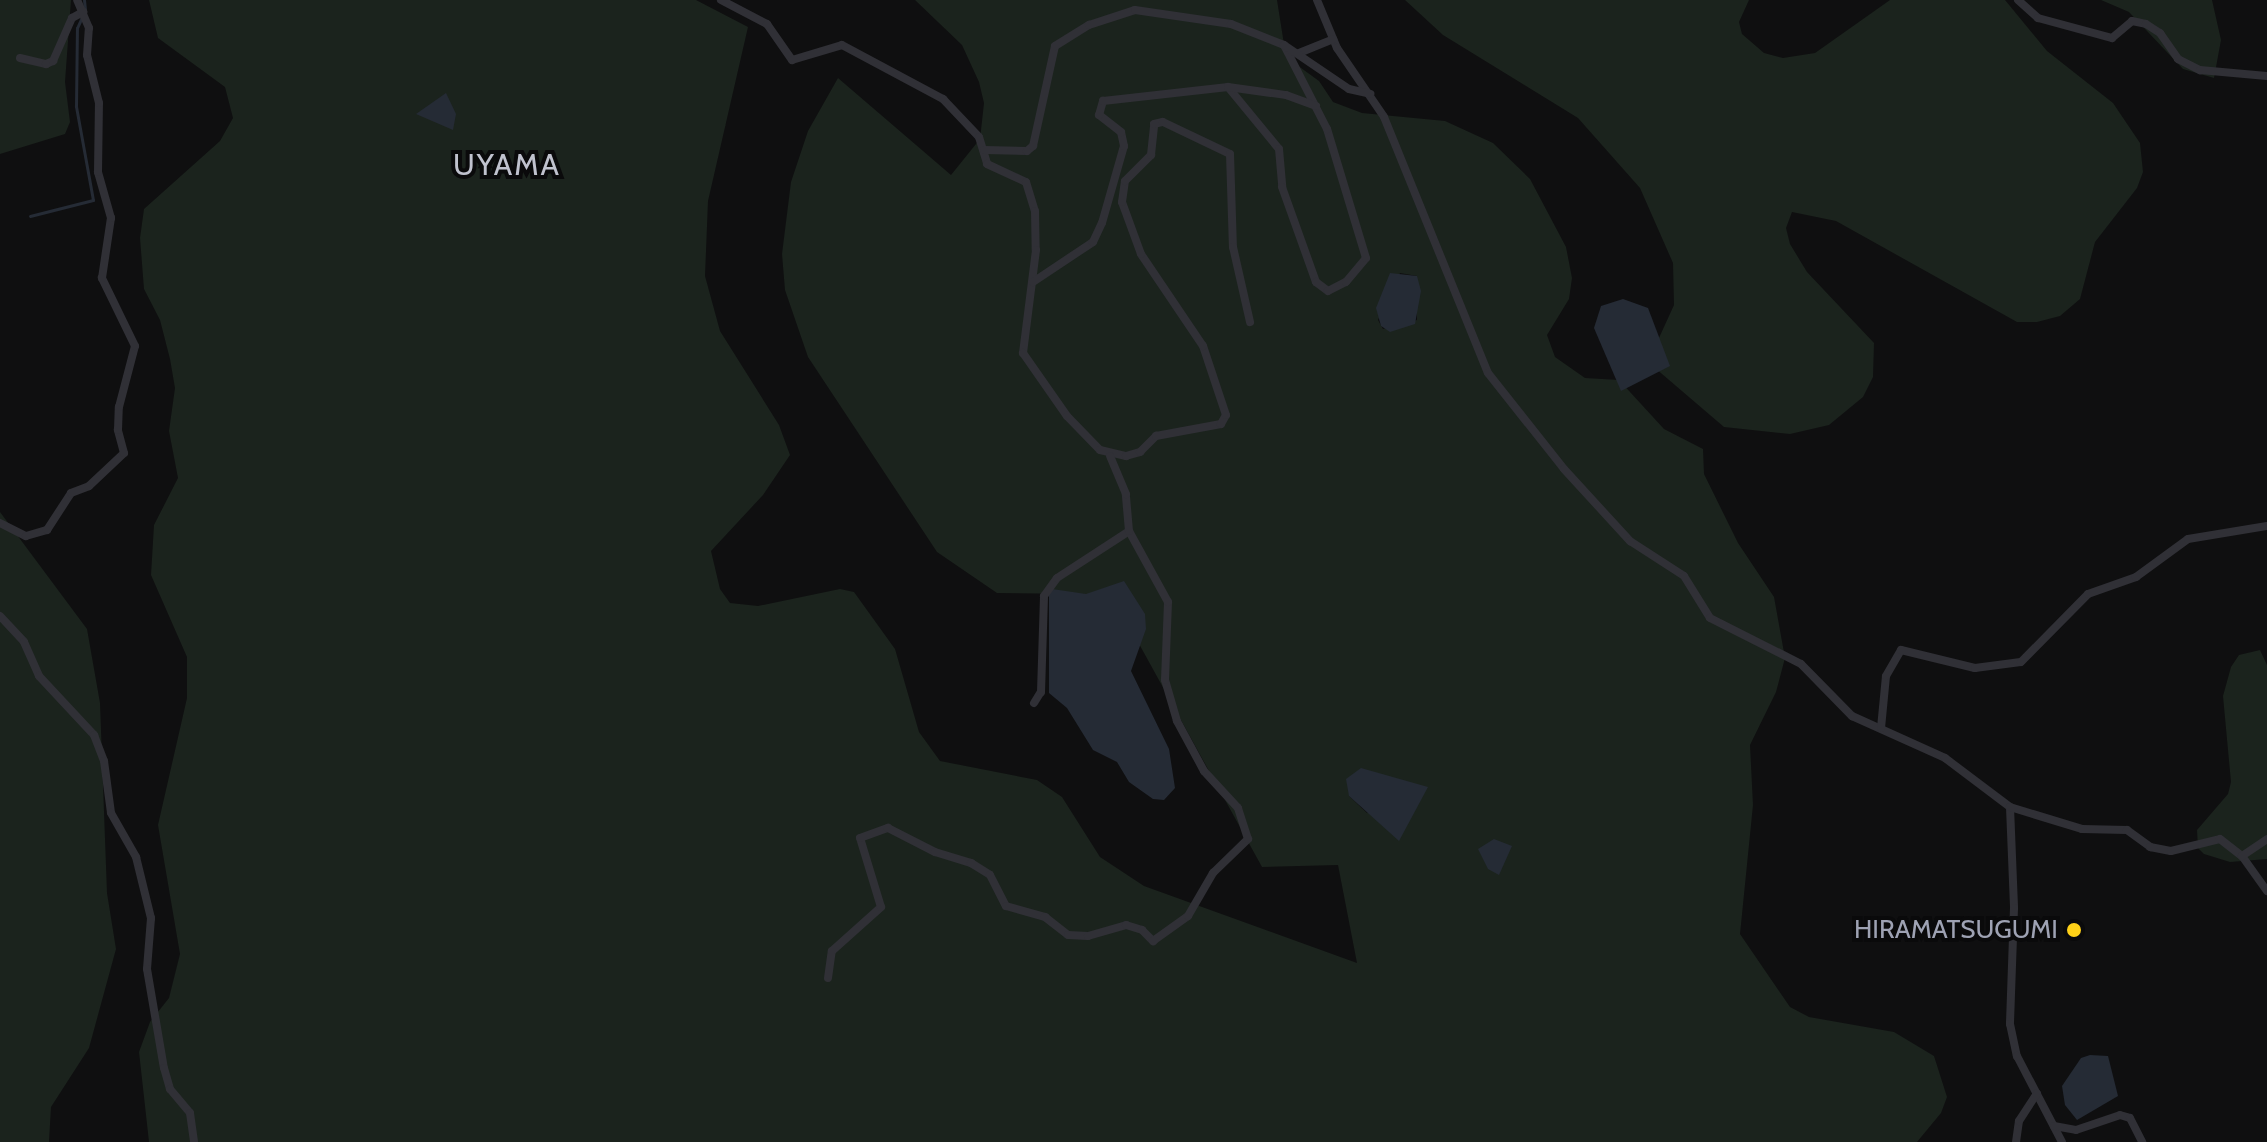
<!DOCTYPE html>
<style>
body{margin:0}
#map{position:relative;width:2267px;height:1142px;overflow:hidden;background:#0f0f10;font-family:Cabin,sans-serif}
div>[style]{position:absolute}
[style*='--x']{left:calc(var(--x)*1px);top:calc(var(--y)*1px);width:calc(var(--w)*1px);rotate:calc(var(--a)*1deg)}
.green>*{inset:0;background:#1b231d}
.water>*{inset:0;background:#252b35}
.stream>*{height:3px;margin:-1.5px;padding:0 1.5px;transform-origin:1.5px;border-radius:1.5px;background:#252b35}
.minor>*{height:8px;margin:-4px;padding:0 4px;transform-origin:4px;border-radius:4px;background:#303036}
.dots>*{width:22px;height:22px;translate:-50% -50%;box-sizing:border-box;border:4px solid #0a0a0b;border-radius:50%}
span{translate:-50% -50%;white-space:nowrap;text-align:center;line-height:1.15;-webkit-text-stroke:8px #0a0a0b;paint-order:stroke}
.poi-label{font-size:26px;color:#9ea2b3}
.right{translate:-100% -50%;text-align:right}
.quarter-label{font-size:30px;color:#c0c2ce;letter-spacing:2px}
</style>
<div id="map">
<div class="green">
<div style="clip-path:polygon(0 0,71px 0,65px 82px,70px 122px,65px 134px,0 154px)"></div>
<div style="clip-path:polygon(evenodd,149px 0,696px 0,748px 27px,708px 201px,705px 276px,720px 331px,779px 425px,790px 455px,763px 495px,711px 551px,720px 589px,730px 603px,758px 606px,840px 589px,854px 592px,895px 649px,919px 732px,940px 761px,1037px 780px,1062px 797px,1100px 857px,1144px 886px,1357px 963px,1338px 865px,1262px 867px,1122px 613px,1087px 594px,997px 593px,937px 552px,808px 357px,785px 290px,782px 254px,791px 182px,808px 131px,838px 78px,951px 175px,980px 139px,984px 103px,979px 82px,962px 45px,915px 0,1277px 0,1286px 57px,1319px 81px,1333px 102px,1362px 113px,1445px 121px,1493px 143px,1530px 179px,1566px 247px,1572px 278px,1569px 299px,1547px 335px,1555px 357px,1585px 378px,1619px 380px,1664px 429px,1703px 449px,1704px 474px,1738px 543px,1774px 597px,1785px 658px,1776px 692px,1750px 745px,1753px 805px,1740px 934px,1790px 1007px,1809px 1017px,1894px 1032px,1934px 1056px,1947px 1097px,1941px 1113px,1917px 1142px,149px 1142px,139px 1052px,150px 1022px,169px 998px,180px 954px,158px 825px,187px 698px,187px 657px,151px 575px,154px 525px,178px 478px,169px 431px,175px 388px,170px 359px,160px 320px,144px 289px,140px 238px,144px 209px,220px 141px,233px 118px,225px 87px,158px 38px,149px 0,1400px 273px,1417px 276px,1417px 320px,1383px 329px,1378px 320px,1400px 273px,149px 0,1427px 787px,1367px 813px,1349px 796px,1427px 787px)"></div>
<div style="clip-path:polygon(1405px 0,1749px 0,1739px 22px,1742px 34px,1764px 53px,1783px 58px,1815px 53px,1890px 0,2005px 0,2047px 51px,2113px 103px,2140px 143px,2143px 172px,2137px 188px,2095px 242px,2080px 299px,2060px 316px,2037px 322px,2017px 322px,1836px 221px,1792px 212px,1786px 228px,1790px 244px,1807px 272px,1874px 343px,1873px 377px,1863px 397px,1829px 425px,1790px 434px,1724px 427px,1648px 362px,1674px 305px,1673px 263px,1640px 188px,1578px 118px,1443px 35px)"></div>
<div style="clip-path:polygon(2101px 0,2212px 0,2221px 40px,2214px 78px,2183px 69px,2129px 12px)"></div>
<div style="clip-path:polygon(0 512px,87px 629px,100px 703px,107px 893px,116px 949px,89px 1048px,51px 1107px,49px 1142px,0 1142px)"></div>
<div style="clip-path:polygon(2260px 650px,2267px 665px,2267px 859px,2230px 862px,2204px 854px,2198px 848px,2197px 830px,2228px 794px,2231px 782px,2223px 696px,2231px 667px,2239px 655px)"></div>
</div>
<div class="water">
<div style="clip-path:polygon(446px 93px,456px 114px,453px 130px,416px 114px)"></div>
<div style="clip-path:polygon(1390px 273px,1417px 276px,1421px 291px,1415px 324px,1390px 332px,1381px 326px,1376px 308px)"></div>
<div style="clip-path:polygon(1623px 299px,1648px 308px,1670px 366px,1621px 391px,1594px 328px,1601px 306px)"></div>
<div style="clip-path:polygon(1124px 581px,1145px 614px,1146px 629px,1131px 671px,1169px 749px,1175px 788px,1164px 800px,1153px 799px,1129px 782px,1117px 762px,1093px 750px,1067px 708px,1049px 693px,1049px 593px,1052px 589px,1086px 594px)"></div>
<div style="clip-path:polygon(1361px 768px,1428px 787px,1399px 841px,1349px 796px,1346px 779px)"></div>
<div style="clip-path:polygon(1494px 839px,1512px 846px,1499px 875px,1488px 869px,1478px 849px)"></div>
<div style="clip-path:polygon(2090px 1055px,2108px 1056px,2118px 1096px,2077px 1120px,2065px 1105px,2062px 1086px,2081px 1058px)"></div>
</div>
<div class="stream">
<div style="--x:84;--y:0;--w:10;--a:84"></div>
<div style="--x:30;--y:216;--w:65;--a:-14.3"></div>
<div style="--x:93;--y:200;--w:96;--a:-100.3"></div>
<div style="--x:76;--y:106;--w:78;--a:-89.3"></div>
<div style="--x:77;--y:28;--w:12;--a:-66"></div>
</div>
<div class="minor">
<div style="--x:721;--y:0;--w:52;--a:27.6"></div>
<div style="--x:767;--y:24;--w:44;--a:55.2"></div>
<div style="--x:792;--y:60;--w:52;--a:-16.7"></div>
<div style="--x:842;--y:45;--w:115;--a:28.1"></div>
<div style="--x:943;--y:99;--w:52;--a:46.5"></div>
<div style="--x:979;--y:137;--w:28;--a:73"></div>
<div style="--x:987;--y:164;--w:43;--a:24.8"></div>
<div style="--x:1026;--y:182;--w:30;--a:73"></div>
<div style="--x:1035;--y:211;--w:39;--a:89"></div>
<div style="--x:1036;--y:250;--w:104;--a:97.2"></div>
<div style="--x:1023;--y:353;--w:77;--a:55.1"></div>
<div style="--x:1067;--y:416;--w:47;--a:45.9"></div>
<div style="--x:1100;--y:450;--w:27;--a:13"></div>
<div style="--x:1126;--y:456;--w:15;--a:-16"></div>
<div style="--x:1140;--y:452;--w:23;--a:-45"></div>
<div style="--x:1156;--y:436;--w:66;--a:-10.5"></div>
<div style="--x:1221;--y:424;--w:10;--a:-61"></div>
<div style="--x:1226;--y:415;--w:73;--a:-108.4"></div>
<div style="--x:1203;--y:346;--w:111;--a:-124"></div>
<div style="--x:1141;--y:254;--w:55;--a:-110.1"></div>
<div style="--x:1122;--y:202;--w:21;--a:-82"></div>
<div style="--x:1125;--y:181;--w:37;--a:-45"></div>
<div style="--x:1151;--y:155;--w:31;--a:-84"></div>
<div style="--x:1154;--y:124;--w:9;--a:-13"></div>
<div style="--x:1163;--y:122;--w:74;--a:25.5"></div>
<div style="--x:1230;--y:154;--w:93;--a:88.2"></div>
<div style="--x:1233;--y:247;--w:77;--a:77.2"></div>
<div style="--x:1317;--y:0;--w:52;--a:67.4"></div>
<div style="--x:1337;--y:48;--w:83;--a:55.7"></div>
<div style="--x:1384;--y:117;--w:276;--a:67.9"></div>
<div style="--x:1488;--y:373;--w:122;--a:51.6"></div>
<div style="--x:1564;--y:469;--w:98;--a:47.5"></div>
<div style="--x:1630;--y:541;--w:64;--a:32.9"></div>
<div style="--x:1684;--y:576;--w:49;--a:58.2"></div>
<div style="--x:1710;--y:618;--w:102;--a:26.8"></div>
<div style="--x:1801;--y:664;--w:73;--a:45.6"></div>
<div style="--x:1852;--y:716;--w:102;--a:24.3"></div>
<div style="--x:1945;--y:758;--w:81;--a:37"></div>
<div style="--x:2010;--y:807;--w:101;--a:87.7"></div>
<div style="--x:2014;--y:908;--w:116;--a:92"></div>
<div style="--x:2010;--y:1024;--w:33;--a:78"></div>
<div style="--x:2017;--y:1056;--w:97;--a:62.4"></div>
<div style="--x:2018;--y:0;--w:27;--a:42"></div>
<div style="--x:2038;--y:18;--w:77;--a:15.1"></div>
<div style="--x:2112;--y:38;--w:26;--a:-40"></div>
<div style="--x:2132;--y:21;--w:14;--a:12"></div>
<div style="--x:2146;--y:24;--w:17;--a:33"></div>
<div style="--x:2160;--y:33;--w:32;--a:55"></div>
<div style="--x:2178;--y:59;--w:25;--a:27"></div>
<div style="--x:2200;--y:70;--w:67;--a:5.1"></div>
<div style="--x:1299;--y:53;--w:37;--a:-22"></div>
<div style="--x:20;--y:58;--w:27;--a:13"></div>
<div style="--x:46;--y:64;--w:8;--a:-23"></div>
<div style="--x:53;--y:61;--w:47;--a:-66.2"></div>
<div style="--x:72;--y:18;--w:13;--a:-29"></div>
<div style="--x:1228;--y:87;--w:80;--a:50.6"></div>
<div style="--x:1279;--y:149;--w:38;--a:85"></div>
<div style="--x:1282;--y:187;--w:101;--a:70.3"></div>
<div style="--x:1316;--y:282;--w:15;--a:37"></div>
<div style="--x:1328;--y:291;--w:20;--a:-27"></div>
<div style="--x:1346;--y:282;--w:31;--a:-50"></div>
<div style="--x:1366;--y:258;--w:135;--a:-106.8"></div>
<div style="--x:1327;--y:129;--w:94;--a:-117.1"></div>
<div style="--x:984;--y:150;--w:43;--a:1.3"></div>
<div style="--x:1027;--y:151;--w:8;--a:-40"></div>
<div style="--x:1033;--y:146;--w:102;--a:-77.6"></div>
<div style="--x:1055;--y:46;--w:40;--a:-32"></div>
<div style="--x:1089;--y:25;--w:48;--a:-18.1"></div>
<div style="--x:1135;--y:10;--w:97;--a:8.3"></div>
<div style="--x:1231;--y:24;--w:57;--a:21.6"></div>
<div style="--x:1284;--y:45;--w:78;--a:34.1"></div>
<div style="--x:1349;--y:89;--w:22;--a:13"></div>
<div style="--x:1033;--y:282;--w:72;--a:-33.7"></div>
<div style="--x:1093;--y:242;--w:21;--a:-65"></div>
<div style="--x:1102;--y:223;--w:80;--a:-74.1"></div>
<div style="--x:1124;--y:146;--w:14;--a:-102"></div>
<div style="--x:1121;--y:132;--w:28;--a:-142"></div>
<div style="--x:1099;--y:115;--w:15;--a:-74"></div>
<div style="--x:1103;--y:101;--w:126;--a:-6.4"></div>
<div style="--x:1228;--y:87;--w:59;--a:7.9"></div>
<div style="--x:1286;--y:95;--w:32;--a:20"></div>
<div style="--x:0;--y:523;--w:29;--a:27"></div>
<div style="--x:26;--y:536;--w:22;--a:-16"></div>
<div style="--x:47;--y:530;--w:44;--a:-57"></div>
<div style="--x:71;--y:493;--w:19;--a:-21"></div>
<div style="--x:89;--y:486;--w:48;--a:-43.3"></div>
<div style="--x:124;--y:453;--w:24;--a:-105"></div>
<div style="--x:118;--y:430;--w:23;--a:-88"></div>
<div style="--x:119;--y:407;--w:63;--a:-75.3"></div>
<div style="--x:135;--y:346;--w:76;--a:-115.9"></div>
<div style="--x:102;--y:278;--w:61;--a:-81.5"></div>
<div style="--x:111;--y:218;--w:48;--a:-105.8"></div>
<div style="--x:98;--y:172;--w:69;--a:-89.2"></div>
<div style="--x:99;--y:103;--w:49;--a:-104"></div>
<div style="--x:87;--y:55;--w:27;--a:-86"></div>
<div style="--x:89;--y:28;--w:30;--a:-113"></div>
<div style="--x:0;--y:616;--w:35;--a:47"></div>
<div style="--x:24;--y:642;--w:37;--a:66"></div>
<div style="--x:39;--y:676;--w:81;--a:47"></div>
<div style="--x:94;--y:735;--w:28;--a:69"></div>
<div style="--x:104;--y:761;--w:52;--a:82.3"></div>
<div style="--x:111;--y:813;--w:51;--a:60.4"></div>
<div style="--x:136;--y:857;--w:63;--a:76.2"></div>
<div style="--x:151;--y:918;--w:51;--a:94.5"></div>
<div style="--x:147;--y:969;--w:100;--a:80.3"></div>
<div style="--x:164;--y:1068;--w:22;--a:74"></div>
<div style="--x:170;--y:1089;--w:31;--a:50"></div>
<div style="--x:190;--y:1113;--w:29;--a:82"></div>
<div style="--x:1034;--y:703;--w:13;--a:-58"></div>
<div style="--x:1041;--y:692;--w:96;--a:-88.2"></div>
<div style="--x:1044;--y:596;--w:22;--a:-54"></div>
<div style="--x:1057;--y:578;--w:86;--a:-33.1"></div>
<div style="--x:1881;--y:728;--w:52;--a:-84.5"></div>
<div style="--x:1886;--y:676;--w:30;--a:-60"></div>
<div style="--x:1901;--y:650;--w:76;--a:13.7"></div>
<div style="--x:1975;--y:668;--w:46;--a:-7.4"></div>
<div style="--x:2021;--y:662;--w:95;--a:-45.4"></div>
<div style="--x:2088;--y:594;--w:51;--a:-19.5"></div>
<div style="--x:2136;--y:577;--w:64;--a:-36.2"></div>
<div style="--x:2188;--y:539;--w:80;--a:-9.3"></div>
<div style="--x:2010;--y:807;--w:75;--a:17"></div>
<div style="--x:2082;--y:829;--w:45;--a:1.3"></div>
<div style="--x:2127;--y:830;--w:29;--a:36"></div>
<div style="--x:2150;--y:847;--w:21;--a:11"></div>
<div style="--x:2171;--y:851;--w:50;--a:-13.8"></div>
<div style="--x:2220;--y:839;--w:28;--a:38"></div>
<div style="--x:2242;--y:856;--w:43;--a:54.5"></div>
<div style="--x:2242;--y:856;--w:30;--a:-34"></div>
<div style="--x:828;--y:978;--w:27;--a:-82"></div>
<div style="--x:832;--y:951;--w:66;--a:-41.9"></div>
<div style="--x:881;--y:907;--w:72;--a:-106.9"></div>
<div style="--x:860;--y:838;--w:30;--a:-20"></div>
<div style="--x:888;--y:828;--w:53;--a:27.1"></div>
<div style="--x:935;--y:852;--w:38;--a:17"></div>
<div style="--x:971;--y:863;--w:22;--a:32"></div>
<div style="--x:990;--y:875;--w:35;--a:63"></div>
<div style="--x:1006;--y:906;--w:41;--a:15.8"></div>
<div style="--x:1045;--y:917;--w:29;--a:38"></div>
<div style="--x:1068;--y:935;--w:20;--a:3"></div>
<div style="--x:1088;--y:936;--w:40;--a:-16"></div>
<div style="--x:1126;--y:925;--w:17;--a:17"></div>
<div style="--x:1142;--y:930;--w:16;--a:45"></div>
<div style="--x:1153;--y:941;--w:43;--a:-35.5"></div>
<div style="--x:1188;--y:916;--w:50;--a:-59.8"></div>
<div style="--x:1213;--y:873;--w:49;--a:-44.2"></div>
<div style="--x:1248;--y:839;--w:33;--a:-108"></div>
<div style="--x:1238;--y:808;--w:50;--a:-132.6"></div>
<div style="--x:1204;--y:771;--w:57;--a:-118.4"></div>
<div style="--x:1177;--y:721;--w:43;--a:-106.3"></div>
<div style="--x:1165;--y:680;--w:78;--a:-87.8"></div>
<div style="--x:1168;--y:602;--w:81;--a:-118.8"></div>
<div style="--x:1129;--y:531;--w:37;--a:-95"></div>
<div style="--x:1126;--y:494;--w:41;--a:-112.8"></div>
<div style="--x:2054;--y:1126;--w:22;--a:10"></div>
<div style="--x:2076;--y:1130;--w:46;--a:-18.8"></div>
<div style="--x:2120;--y:1115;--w:10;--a:17"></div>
<div style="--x:2130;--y:1118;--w:27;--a:63"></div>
<div style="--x:2016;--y:1142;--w:21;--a:-82"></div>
<div style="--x:2019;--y:1121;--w:33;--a:-57"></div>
</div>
<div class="dots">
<div style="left:2074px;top:930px;background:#ffd118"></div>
</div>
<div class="poi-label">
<span class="right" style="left:2058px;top:930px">HIRAMATSUGUMI</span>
</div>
<div class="quarter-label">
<span style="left:507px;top:165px">UYAMA</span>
</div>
</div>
